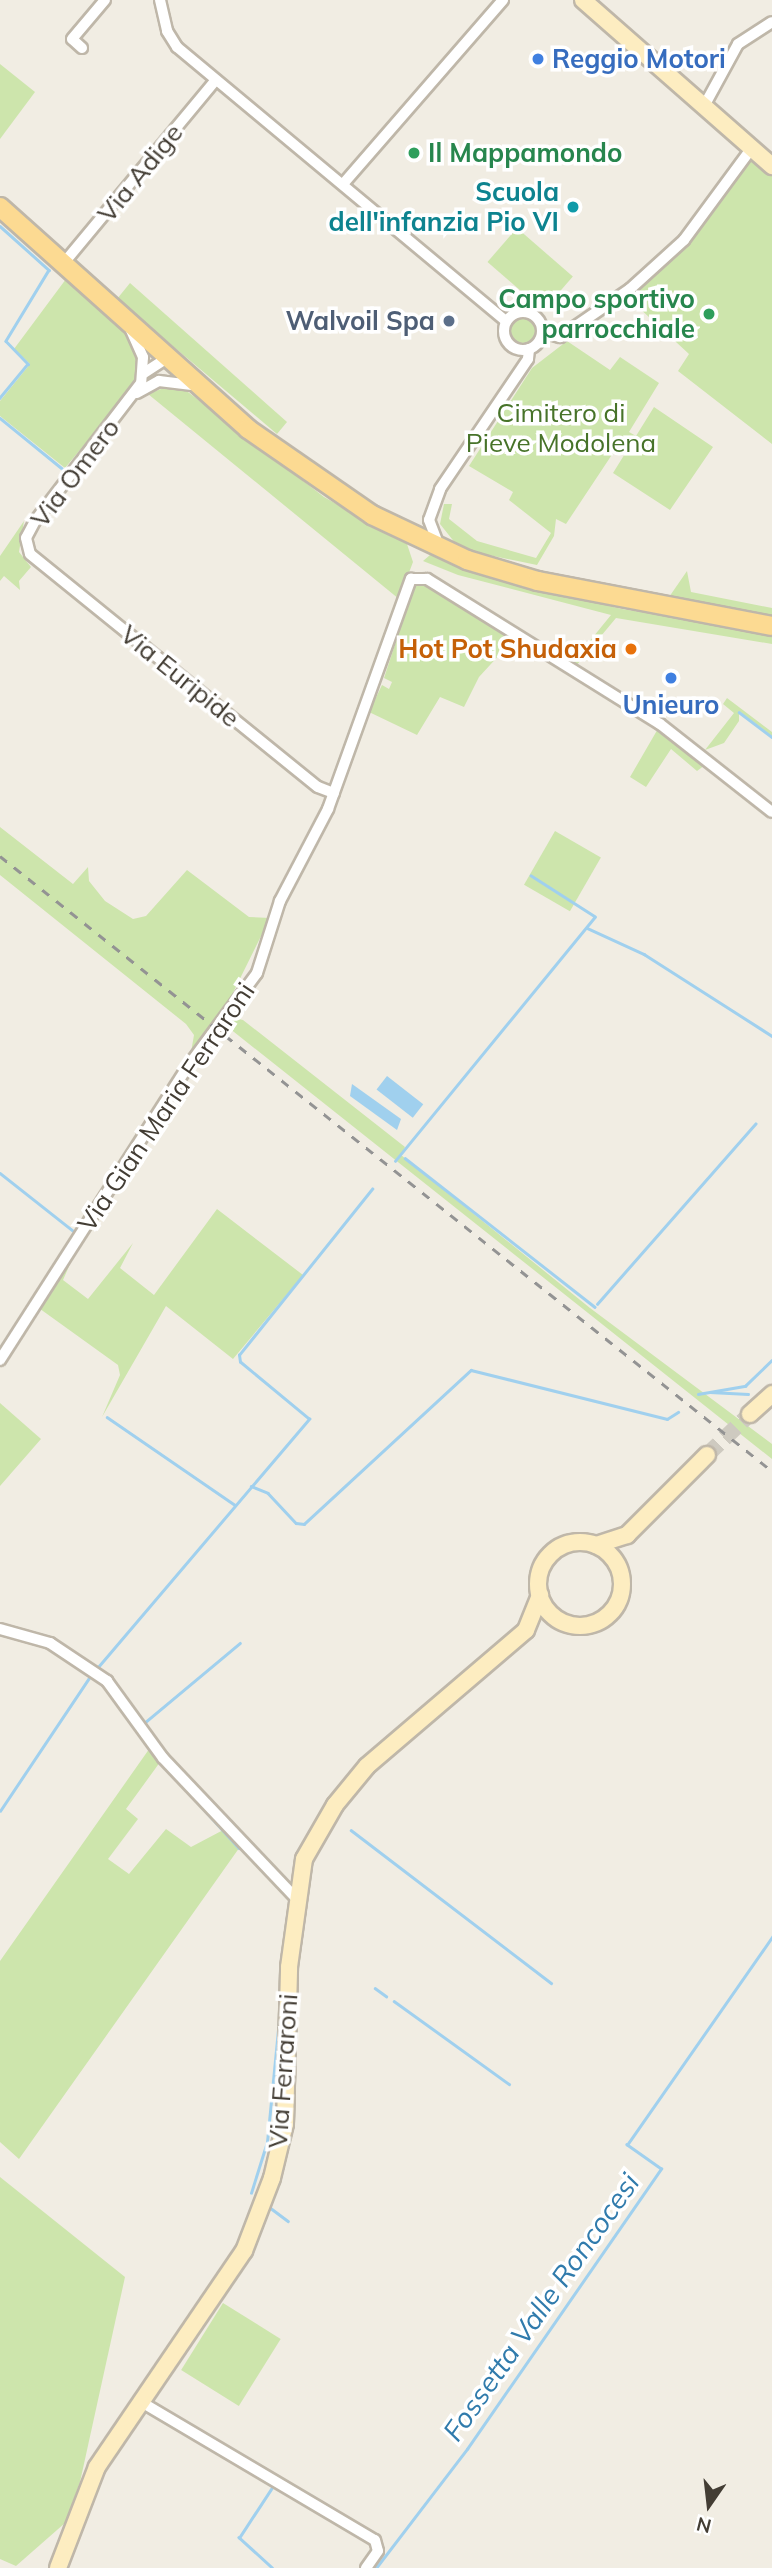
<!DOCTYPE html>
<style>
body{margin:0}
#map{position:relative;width:772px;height:2568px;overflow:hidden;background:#f1ede3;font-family:Mulish,sans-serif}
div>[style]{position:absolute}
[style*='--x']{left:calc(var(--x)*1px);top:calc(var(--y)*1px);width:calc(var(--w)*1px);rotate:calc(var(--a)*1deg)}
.green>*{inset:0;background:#cde5ac;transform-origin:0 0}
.round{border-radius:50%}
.water>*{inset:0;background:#a0d0ee;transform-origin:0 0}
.stream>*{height:2.5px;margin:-1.25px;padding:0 1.25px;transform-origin:1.25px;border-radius:1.25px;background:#a0d0ee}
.secondary-tunnel>*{height:16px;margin-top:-8px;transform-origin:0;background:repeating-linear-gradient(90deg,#cecac0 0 16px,transparent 0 24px)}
.roads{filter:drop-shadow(2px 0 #bfb7a9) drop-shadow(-2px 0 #bfb7a9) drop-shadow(0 2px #bfb7a9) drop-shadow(0 -2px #bfb7a9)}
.street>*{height:10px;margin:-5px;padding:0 5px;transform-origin:5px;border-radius:5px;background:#fff}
.street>.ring{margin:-5px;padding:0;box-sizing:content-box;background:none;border:10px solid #fff;border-radius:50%}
.secondary>*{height:16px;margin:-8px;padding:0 8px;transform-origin:8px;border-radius:8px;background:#fdedc1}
.secondary>.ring{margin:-8px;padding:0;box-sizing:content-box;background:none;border:16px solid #fdedc1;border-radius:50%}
.primary>*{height:18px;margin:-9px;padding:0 9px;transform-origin:9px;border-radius:9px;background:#fcda92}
.rail>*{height:2.5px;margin-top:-1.25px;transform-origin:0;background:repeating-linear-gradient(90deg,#939393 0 9px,transparent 0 18px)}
.dots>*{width:19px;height:19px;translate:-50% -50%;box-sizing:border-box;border:4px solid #fff;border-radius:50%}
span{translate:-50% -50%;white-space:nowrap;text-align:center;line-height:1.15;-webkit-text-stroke:7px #fff;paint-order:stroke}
.shop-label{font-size:26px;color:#366cbe;font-weight:700}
.left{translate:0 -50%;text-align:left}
.leisure-label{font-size:26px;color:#27864d;font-weight:700}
.right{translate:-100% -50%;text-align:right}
.street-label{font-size:26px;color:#433d34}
.culture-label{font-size:26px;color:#0d838f;font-weight:700}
.service-label{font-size:26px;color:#4e5e75;font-weight:700}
.park-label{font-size:26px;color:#477329}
.food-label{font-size:26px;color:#c56008;font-weight:700}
.water-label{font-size:28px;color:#307bac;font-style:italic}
.north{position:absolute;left:674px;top:2470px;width:70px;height:70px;-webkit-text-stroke:5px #fff;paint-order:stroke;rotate:194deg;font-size:19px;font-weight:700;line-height:28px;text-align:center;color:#433d34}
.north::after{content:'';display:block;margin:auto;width:24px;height:32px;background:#433d34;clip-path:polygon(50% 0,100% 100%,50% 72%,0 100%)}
</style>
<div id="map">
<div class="green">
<div style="clip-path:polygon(0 64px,35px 92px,0 139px)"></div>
<div style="clip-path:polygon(748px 154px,772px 174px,772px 444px,678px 371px,689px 354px,624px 294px,684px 240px)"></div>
<div style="left:517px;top:228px;width:74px;height:45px;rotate:41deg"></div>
<div style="clip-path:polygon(66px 279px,125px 333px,139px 362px,133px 386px,65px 468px,0 416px,0 401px,30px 364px,14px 349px)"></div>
<div style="clip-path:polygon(130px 283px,287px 422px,277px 434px,117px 299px)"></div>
<div class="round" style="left:510px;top:317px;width:26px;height:26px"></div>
<div style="clip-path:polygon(567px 341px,610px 370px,620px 357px,659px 383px,629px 432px,636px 436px,654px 407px,713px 447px,670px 510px,613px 473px,631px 444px,623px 438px,566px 524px,556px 519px,554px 536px,537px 565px,460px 549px,440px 524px,444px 504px,452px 504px,449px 519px,477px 541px,536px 558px,551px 533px,509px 500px,513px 492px,469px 466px,532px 368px)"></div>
<div style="clip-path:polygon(169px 386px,188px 392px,324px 497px,407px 544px,413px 562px,399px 599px,148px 394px)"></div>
<div style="clip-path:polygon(24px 521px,19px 552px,31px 567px,19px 581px,20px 590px,4px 576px,0 581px,0 556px)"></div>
<div style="clip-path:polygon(430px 555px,524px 586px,622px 609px,772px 633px,772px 644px,616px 618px,576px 666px,571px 664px,611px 615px,458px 575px,423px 561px)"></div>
<div style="clip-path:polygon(687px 571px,691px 592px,772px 608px,772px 616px,667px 600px)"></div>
<div style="clip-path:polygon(415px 584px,424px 584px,513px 640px,479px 677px,464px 707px,440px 697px,417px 735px,369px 712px,382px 685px,389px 689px,392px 682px,384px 678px)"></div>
<div style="clip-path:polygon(727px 698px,772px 732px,772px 736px,739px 711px,739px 721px,724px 743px,705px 750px,734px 713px,723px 704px)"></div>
<div style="clip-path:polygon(659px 727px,705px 765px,697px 771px,671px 749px,646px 787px,630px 777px)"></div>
<div style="clip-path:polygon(0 827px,73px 884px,88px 867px,89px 881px,105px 901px,133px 919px,146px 916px,187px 870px,249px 917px,270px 918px,221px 1017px,190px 1058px,194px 1035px,186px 1024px,0 875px)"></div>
<div style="left:555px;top:831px;width:53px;height:62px;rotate:30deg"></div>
<div style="clip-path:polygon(230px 1017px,243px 1020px,405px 1147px,401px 1155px,590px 1308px,772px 1444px,772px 1459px,224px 1024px)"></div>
<div style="clip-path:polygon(217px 1209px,303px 1275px,233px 1359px,166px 1306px,102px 1417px,120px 1375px,118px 1365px,36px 1306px,63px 1259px,70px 1264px,63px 1280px,88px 1299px,133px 1243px,120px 1268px,154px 1295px)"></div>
<div style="clip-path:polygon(0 1403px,41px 1439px,0 1486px)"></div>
<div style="clip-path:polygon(152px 1745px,163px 1758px,126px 1809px,138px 1819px,108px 1859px,129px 1874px,166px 1829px,191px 1847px,227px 1828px,242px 1844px,19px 2159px,0 2142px,0 1961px)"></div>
<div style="clip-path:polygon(0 2177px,125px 2277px,80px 2482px,65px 2523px,16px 2566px,0 2559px)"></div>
<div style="left:223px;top:2303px;width:68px;height:79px;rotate:32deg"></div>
</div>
<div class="water">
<div style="left:387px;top:1076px;width:46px;height:17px;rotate:38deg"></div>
<div style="clip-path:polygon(352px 1084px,401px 1119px,397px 1130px,350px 1096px)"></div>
</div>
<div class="stream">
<div style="--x:0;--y:226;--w:66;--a:41.9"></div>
<div style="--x:49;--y:270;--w:83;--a:121.2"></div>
<div style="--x:6;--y:341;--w:32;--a:46"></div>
<div style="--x:28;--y:364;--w:44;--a:129.5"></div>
<div style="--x:0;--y:418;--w:82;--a:39.1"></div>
<div style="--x:739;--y:712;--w:41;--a:37.1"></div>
<div style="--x:587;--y:928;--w:63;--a:24.5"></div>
<div style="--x:644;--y:954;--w:152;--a:32.6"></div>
<div style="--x:405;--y:1158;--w:241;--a:38.1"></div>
<div style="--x:395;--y:1161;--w:315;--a:-50.7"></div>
<div style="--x:595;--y:917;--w:76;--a:-147.4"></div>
<div style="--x:0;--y:1173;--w:97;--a:38.3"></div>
<div style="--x:597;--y:1304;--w:240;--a:-48.7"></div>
<div style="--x:710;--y:1392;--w:38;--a:3"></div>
<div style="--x:698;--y:1394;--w:48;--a:-9.7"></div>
<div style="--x:745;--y:1386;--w:37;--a:-44"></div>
<div style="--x:107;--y:1417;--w:155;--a:34.5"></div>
<div style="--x:251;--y:1486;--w:18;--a:22"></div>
<div style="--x:268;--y:1493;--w:41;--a:47"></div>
<div style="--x:296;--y:1523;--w:8;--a:7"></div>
<div style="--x:304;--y:1524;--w:227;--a:-42.7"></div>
<div style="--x:471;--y:1370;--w:202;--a:14"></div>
<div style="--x:667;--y:1419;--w:13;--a:-32"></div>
<div style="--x:98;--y:1667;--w:326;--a:-49.6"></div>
<div style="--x:309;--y:1419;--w:89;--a:-140.4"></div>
<div style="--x:240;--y:1362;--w:7;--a:-98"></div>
<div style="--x:239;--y:1355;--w:213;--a:-51.3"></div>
<div style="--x:125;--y:1715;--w:39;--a:53"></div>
<div style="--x:143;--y:1724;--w:126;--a:-39.9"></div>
<div style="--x:192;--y:1796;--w:70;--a:47.9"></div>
<div style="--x:0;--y:1811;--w:164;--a:-56.2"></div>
<div style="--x:351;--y:1830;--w:252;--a:37.4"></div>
<div style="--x:375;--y:1988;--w:14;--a:36"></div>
<div style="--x:394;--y:2001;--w:142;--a:35.8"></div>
<div style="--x:251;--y:2193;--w:53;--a:-72.6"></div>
<div style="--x:267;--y:2142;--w:133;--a:-84.4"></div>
<div style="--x:268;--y:2206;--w:25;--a:37"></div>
<div style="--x:272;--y:2568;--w:45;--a:-137.7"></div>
<div style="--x:239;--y:2538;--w:62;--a:-56.8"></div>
<div style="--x:376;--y:2568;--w:150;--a:-52.6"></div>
<div style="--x:467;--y:2449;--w:341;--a:-55.3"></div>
<div style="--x:661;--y:2169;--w:42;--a:-144.8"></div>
<div style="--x:627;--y:2145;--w:254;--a:-55.1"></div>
</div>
<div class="secondary-tunnel">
<div style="--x:707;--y:1455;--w:59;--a:-43.6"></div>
</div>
<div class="roads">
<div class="street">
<div style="--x:160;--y:0;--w:32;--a:77"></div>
<div style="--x:167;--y:31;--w:19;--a:58"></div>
<div style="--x:177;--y:47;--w:428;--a:39.8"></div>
<div style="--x:82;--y:48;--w:13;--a:-138"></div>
<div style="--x:72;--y:39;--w:51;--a:-49.8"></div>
<div style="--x:703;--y:108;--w:73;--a:-61.3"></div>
<div style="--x:738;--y:44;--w:40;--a:-32.9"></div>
<div style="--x:343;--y:184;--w:244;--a:-49"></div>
<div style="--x:63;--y:264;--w:239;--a:-50.3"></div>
<div class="ring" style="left:504px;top:312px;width:28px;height:28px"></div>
<div style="--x:130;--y:328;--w:32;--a:66"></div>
<div style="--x:143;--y:357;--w:26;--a:94"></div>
<div style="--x:141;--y:383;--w:174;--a:127.5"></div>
<div style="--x:35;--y:521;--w:19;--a:118"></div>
<div style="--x:26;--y:538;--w:16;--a:76"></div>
<div style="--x:30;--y:554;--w:370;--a:39"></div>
<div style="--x:318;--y:787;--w:17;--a:21"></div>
<div style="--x:542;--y:332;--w:19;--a:16"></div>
<div style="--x:560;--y:337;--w:85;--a:-34.4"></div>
<div style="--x:630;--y:289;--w:73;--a:-42.2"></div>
<div style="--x:684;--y:240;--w:113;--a:-53.6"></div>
<div style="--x:144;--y:373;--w:27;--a:-33"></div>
<div style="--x:137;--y:393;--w:25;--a:-29"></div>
<div style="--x:159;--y:381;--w:35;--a:7"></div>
<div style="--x:439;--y:546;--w:28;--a:-111"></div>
<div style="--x:429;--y:520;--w:33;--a:-70"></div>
<div style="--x:440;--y:489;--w:157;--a:-55.9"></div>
<div style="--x:528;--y:359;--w:10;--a:-84"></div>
<div style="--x:0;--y:1360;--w:350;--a:-57.4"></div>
<div style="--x:189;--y:1065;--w:114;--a:-53.5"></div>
<div style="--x:257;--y:973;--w:76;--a:-72.3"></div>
<div style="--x:280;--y:901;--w:104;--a:-62.4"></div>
<div style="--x:328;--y:809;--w:245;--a:-70.2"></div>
<div style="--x:411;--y:579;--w:16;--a:0"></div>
<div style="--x:427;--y:579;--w:274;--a:31.9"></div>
<div style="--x:660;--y:724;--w:142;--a:38.2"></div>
<div style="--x:0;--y:1629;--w:52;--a:15.6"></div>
<div style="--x:50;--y:1643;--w:69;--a:33.7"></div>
<div style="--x:107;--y:1681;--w:95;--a:54"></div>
<div style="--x:163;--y:1758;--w:195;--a:46.5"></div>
<div style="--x:143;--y:2403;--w:269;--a:30.6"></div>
<div style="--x:375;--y:2540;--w:11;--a:75"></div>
<div style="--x:378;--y:2551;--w:21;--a:125"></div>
</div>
<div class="secondary">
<div style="--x:583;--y:0;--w:252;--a:41.3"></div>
<div style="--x:750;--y:1414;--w:30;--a:-42"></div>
<div class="ring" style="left:538px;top:1542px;width:68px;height:68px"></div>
<div style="--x:596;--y:1545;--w:33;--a:-18"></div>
<div style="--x:627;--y:1535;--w:113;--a:-45"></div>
<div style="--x:58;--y:2568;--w:108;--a:-68.9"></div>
<div style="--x:97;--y:2467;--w:261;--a:-55.8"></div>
<div style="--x:244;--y:2251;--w:78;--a:-69"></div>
<div style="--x:272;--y:2178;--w:56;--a:-76.5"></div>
<div style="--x:285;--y:2124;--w:157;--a:-88.5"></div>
<div style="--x:289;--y:1967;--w:109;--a:-82.1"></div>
<div style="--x:304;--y:1859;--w:62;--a:-60.1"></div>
<div style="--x:335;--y:1805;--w:50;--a:-50.6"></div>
<div style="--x:367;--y:1766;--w:209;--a:-40.5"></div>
<div style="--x:526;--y:1630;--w:38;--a:-68"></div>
</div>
<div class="primary">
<div style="--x:0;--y:207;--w:333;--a:41.8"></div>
<div style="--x:248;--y:429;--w:151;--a:34.7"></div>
<div style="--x:372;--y:515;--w:105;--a:25.3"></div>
<div style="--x:467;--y:560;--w:74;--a:16.5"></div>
<div style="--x:538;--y:581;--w:238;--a:10.9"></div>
</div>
</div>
<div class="rail">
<div style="--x:0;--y:856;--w:987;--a:38.54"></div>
</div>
<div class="dots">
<div style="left:538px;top:59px;background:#3f7fe0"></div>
<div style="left:414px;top:153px;background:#2e9e5b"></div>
<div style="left:573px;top:207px;background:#0f9aa8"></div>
<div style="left:709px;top:314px;background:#2e9e5b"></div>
<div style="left:449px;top:321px;background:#5c6f8a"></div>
<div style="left:631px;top:649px;background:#e8710a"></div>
<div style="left:671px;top:678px;background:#3f7fe0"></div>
</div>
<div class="shop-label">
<span class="left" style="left:552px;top:59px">Reggio Motori</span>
<span style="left:671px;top:705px">Unieuro</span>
</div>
<div class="leisure-label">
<span class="left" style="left:428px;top:153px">Il Mappamondo</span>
<span class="right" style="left:695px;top:314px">Campo sportivo<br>parrocchiale</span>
</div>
<div class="street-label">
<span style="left:140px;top:173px;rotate:-51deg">Via Adige</span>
<span style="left:75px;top:473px;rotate:-53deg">Via Omero</span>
<span style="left:180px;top:676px;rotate:39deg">Via Euripide</span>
<span style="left:166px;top:1107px;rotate:-56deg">Via Gian Maria Ferraroni</span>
<span style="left:283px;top:2071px;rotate:-86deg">Via Ferraroni</span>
</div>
<div class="culture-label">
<span class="right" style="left:559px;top:207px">Scuola<br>dell'infanzia Pio VI</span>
</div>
<div class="service-label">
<span class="right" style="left:435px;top:321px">Walvoil Spa</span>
</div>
<div class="park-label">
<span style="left:561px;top:428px">Cimitero di<br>Pieve Modolena</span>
</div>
<div class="food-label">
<span class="right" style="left:617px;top:649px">Hot Pot Shudaxia</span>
</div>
<div class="water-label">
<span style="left:541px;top:2307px;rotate:-55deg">Fossetta Valle Roncocesi</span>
</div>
<div class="north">N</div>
</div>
